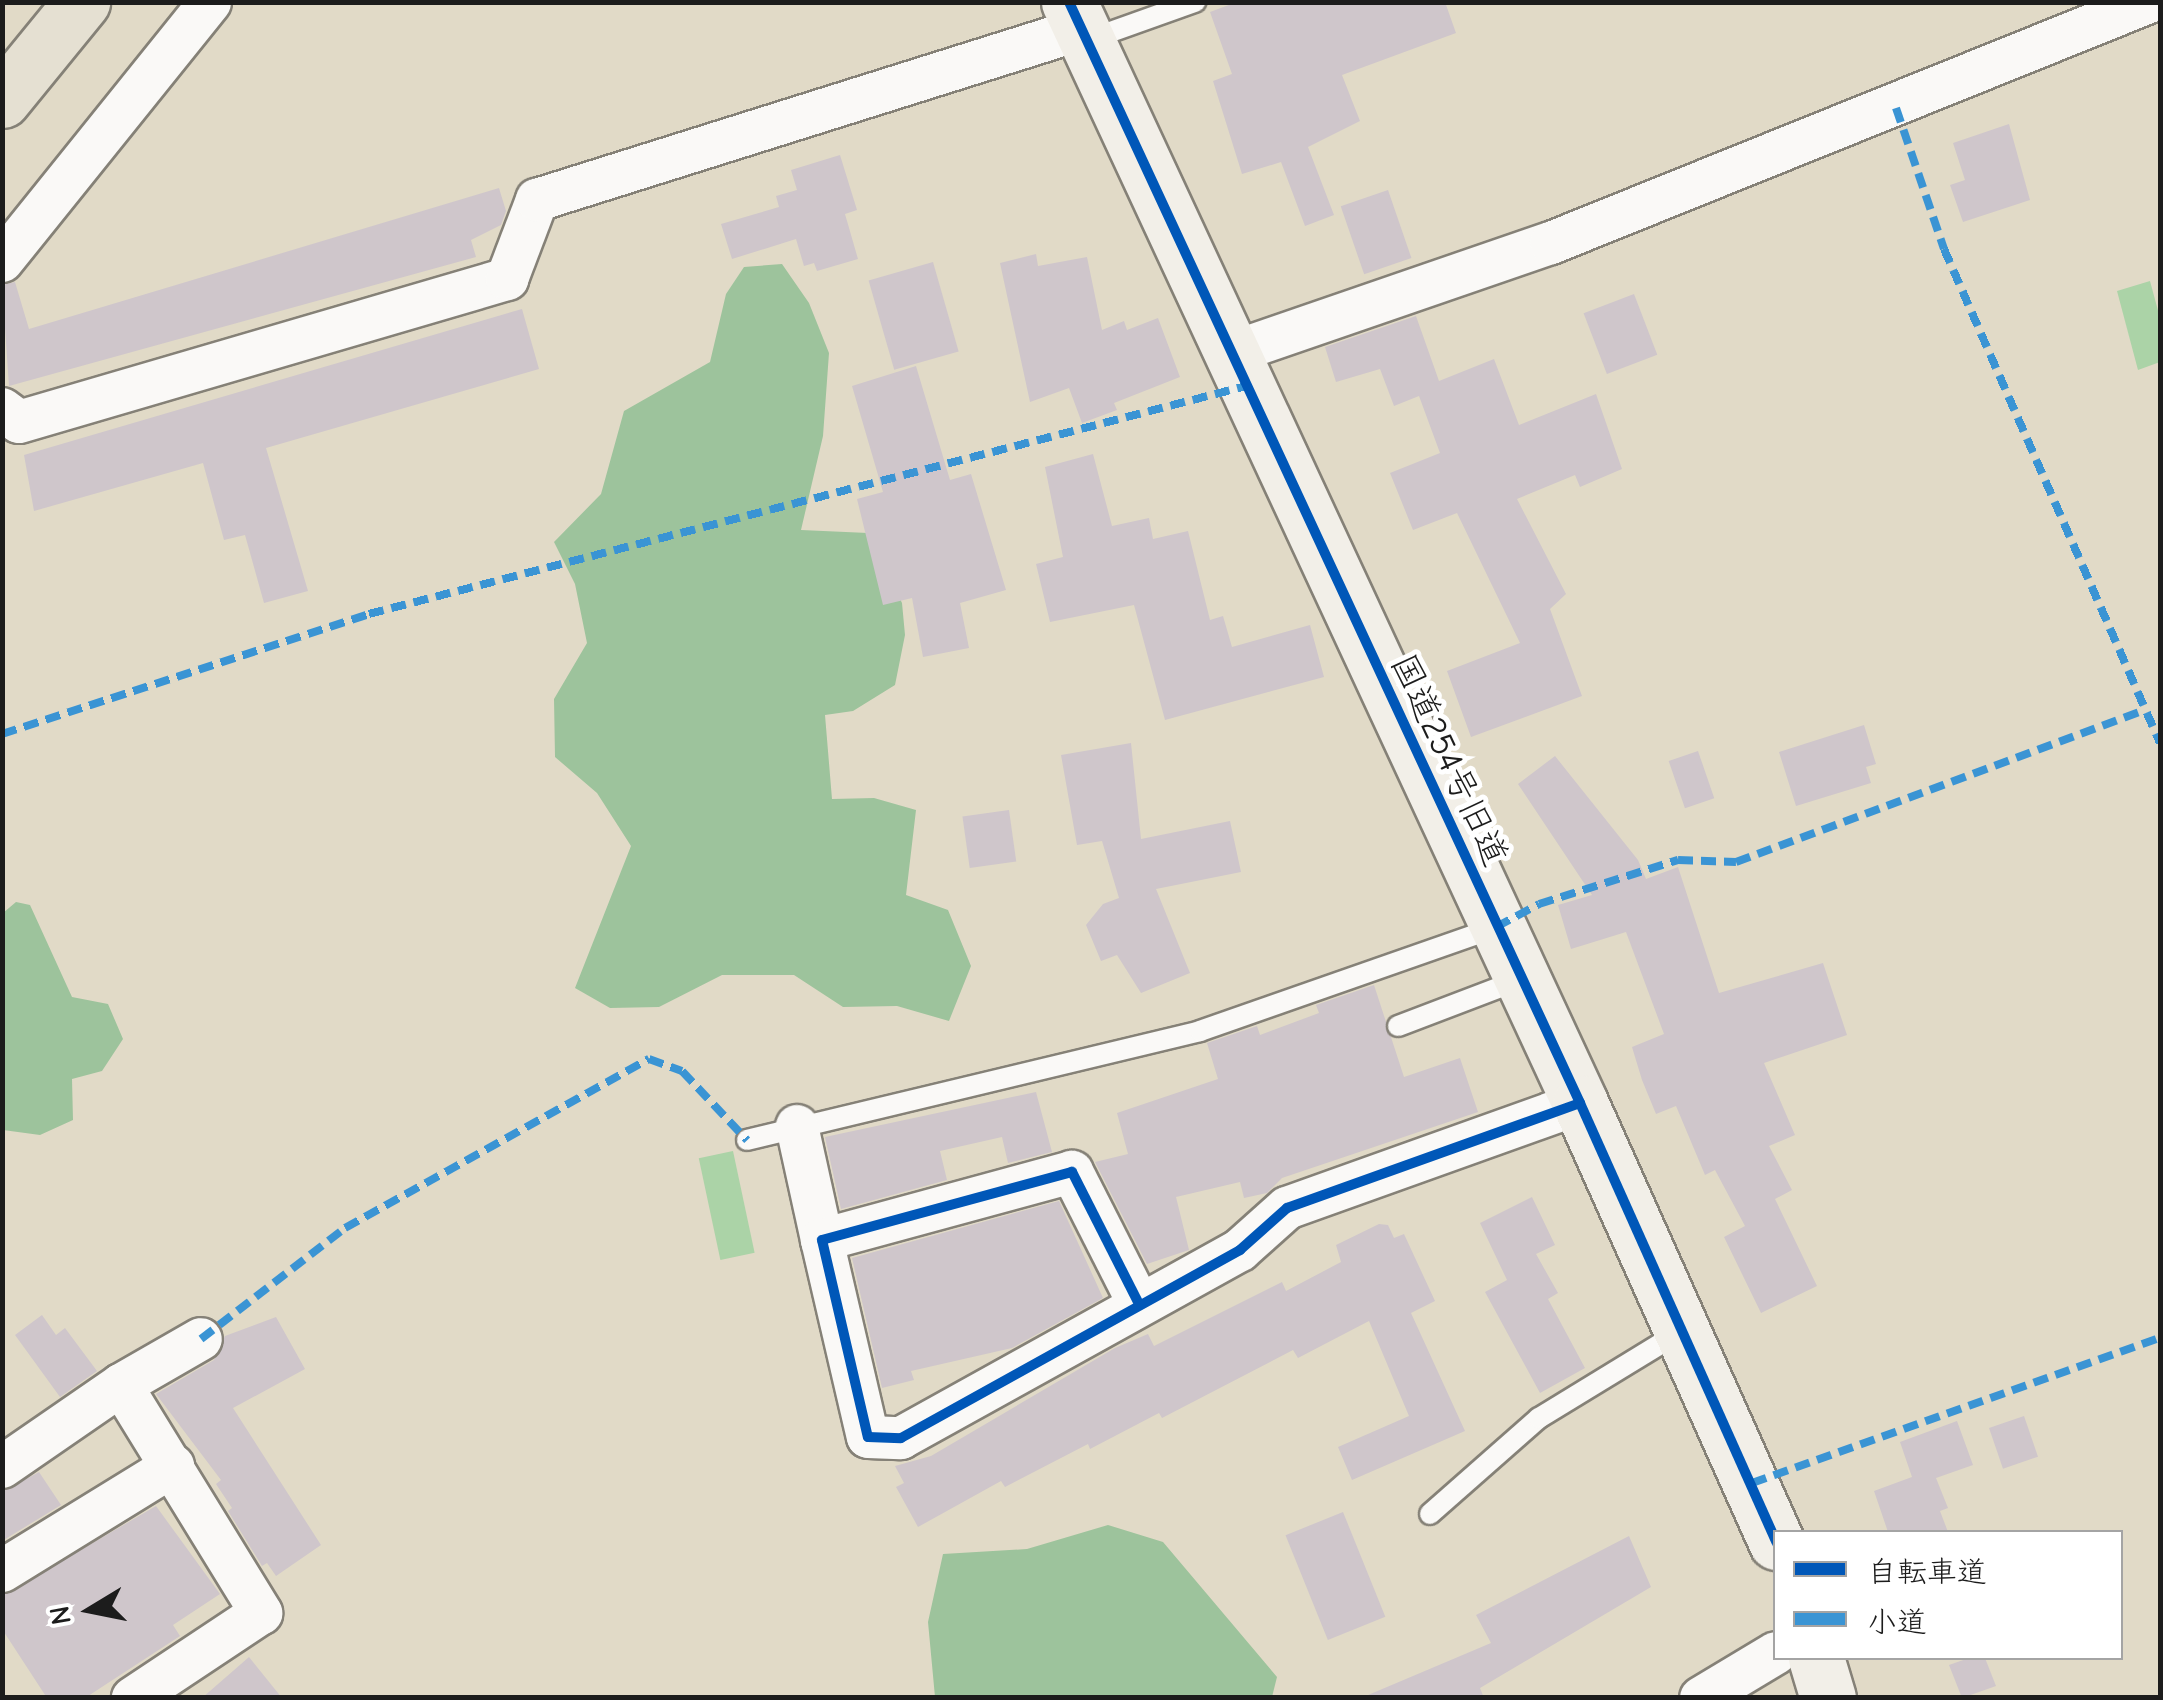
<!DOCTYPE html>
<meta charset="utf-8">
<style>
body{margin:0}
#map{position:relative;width:2163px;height:1700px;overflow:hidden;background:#e1dac7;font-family:"Comic Neue","Klee One",sans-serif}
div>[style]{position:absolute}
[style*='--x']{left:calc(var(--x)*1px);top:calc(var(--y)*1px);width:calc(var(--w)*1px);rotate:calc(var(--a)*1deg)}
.green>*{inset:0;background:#abd3a7;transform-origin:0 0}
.forest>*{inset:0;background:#9dc39c}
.building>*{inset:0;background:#cfc6cb;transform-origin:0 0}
.roads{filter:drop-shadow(2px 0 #858177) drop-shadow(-2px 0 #858177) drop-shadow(0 2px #858177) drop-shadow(0 -2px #858177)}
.lane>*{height:20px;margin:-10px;padding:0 10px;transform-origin:10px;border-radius:10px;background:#faf9f7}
.street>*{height:42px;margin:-21px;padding:0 21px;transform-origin:21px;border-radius:21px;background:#faf9f7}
.secondary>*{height:55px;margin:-27.5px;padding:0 27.5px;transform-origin:27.5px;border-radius:27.5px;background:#f2efe8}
.highway>*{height:55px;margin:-27.5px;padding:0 27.5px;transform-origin:27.5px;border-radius:27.5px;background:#e5e0d2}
.quiet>*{height:8px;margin-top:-4px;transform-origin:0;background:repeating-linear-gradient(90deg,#3a94d4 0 15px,transparent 0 23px)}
.cycleway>*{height:10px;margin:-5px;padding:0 5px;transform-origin:5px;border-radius:5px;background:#0057b8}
span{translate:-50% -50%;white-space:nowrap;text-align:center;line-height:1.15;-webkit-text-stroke:10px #fff;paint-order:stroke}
.street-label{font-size:35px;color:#1c1c1c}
.frame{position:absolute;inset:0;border:5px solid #1c1c1c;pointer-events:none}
.legend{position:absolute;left:1773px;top:1530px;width:350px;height:130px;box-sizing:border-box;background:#fff;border:2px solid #a4a4a4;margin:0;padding:12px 18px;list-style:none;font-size:30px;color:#1c1c1c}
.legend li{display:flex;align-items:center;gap:20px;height:50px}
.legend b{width:50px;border:2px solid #a4a4a4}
.north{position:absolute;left:40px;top:1560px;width:100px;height:100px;-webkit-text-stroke:8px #fff;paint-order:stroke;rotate:260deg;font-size:28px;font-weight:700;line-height:40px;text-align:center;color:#1c1c1c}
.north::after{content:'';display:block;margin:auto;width:35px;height:45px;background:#1c1c1c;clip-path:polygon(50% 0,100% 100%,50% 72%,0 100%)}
</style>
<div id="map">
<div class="green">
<div style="clip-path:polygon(2150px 281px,2160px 318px,2160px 362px,2138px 370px,2117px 291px)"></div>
<div style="left:733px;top:1151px;width:104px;height:35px;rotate:78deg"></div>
</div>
<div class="forest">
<div style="clip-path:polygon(782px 264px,809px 303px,829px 353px,823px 436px,801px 530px,868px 533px,902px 603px,905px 635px,895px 685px,853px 711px,825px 715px,832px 799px,874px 798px,916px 810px,906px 895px,948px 910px,971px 966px,949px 1021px,897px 1006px,843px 1007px,794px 975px,722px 975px,659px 1007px,610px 1008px,575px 988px,631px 846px,597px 793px,555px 757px,554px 699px,587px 643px,575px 584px,554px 542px,601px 494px,624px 411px,710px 362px,726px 294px,744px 267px)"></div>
<div style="clip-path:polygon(16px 902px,30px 905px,72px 997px,108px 1004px,123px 1039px,102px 1071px,72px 1079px,73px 1120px,40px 1135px,3px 1130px,3px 913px)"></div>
<div style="clip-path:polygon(1108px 1525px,1163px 1542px,1277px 1677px,1272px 1697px,935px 1697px,928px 1622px,943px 1554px,1027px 1549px)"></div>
</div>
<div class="building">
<div style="clip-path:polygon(1237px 2px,1445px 2px,1456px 33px,1342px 75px,1360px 121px,1308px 147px,1334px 215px,1305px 226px,1281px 162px,1242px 174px,1213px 81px,1232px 74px,1210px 12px)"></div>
<div style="clip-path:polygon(2009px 124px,2030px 200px,1963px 222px,1950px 185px,1965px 180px,1953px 143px)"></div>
<div style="clip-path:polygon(840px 155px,857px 210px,845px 214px,858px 259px,817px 271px,814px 263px,804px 266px,796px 239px,732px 259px,721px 224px,779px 207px,776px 196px,797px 190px,791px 170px)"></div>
<div style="clip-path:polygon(499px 188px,506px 211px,501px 225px,471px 240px,476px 257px,9px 386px,2px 285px,15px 282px,29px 329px)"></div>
<div style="left:1388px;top:190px;width:72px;height:50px;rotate:71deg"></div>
<div style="clip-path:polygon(1036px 254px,1038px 266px,1087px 257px,1102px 330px,1124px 321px,1127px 330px,1158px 318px,1180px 377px,1114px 403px,1117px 410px,1082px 423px,1069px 388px,1030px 402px,1000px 263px)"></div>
<div style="left:933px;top:262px;width:93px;height:67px;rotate:74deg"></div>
<div style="left:1634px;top:294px;width:65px;height:54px;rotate:69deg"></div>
<div style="clip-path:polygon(522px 309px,539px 369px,266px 448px,308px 591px,264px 603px,245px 535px,224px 540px,203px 463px,34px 511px,24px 455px)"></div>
<div style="clip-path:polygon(1416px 316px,1439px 381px,1494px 359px,1519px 425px,1596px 394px,1622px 469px,1580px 487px,1575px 475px,1517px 499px,1566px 594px,1550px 609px,1582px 696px,1471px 737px,1447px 671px,1520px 643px,1457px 513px,1413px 530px,1390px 473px,1440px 453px,1419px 396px,1394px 406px,1380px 369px,1336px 382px,1325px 347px)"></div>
<div style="clip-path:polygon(916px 366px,950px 480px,971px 474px,1006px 590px,960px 603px,969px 648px,923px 657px,912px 598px,883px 605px,857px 499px,883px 492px,852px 386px)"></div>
<div style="clip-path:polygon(1093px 454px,1112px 526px,1149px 518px,1153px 539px,1188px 531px,1210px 620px,1223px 616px,1232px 647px,1310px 625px,1324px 677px,1165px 720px,1134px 605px,1050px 622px,1036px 564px,1063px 557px,1045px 467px)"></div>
<div style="clip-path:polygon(1864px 725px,1876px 764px,1866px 767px,1871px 783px,1796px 806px,1779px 752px)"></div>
<div style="clip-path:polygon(1131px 743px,1141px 839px,1230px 821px,1241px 872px,1156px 889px,1190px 973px,1141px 993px,1117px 955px,1101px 961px,1086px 925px,1103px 904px,1119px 898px,1102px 841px,1077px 845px,1061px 755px)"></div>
<div style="left:1698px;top:751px;width:50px;height:31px;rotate:71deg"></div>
<div style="clip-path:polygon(1555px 756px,1638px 860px,1646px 879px,1678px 867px,1719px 993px,1823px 963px,1847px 1035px,1764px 1063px,1795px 1135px,1769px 1146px,1792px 1190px,1775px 1199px,1817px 1286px,1761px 1313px,1724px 1237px,1745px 1226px,1715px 1170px,1705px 1175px,1676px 1106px,1656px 1114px,1642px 1080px,1632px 1047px,1664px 1034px,1626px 932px,1571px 949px,1558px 905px,1592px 895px,1518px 784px)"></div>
<div style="left:1009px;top:810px;width:52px;height:47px;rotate:82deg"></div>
<div style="clip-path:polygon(1374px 985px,1404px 1077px,1460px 1058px,1478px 1112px,1282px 1178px,1267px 1193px,1244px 1198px,1240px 1182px,1176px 1197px,1189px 1250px,1147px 1264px,1095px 1162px,1128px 1154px,1117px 1113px,1218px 1079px,1207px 1043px,1257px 1026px,1260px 1035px,1319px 1013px,1316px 1005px)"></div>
<div style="clip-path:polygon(1036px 1092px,1052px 1152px,1008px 1163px,1002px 1137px,940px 1151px,947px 1180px,841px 1209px,825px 1137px)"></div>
<div style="clip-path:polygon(1532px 1197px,1555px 1245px,1536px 1254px,1558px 1293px,1548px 1299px,1585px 1368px,1540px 1393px,1485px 1292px,1507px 1280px,1480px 1223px)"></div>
<div style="clip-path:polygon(1059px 1201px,1103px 1298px,1012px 1348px,911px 1371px,914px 1380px,882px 1388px,852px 1258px)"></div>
<div style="clip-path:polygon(1379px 1224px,1388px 1225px,1394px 1238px,1404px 1234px,1435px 1301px,1411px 1313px,1465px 1431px,1352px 1480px,1338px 1447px,1409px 1416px,1369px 1321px,1298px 1358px,1293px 1350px,1162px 1418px,1159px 1413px,1090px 1449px,1088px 1444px,1005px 1487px,1001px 1481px,918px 1527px,896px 1487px,904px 1483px,895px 1466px,931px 1456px,1115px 1348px,1148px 1334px,1154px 1346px,1282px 1282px,1286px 1291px,1341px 1262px,1336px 1245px)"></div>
<div style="clip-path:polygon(42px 1315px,56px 1335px,65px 1328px,97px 1371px,60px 1397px,15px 1335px)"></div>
<div style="clip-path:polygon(276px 1317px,305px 1369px,233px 1408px,321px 1545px,276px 1576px,267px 1563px,262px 1566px,228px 1511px,232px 1508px,216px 1484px,221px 1480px,156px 1394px,214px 1360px,225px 1336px)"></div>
<div style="left:2024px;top:1416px;width:43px;height:37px;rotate:71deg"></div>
<div style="clip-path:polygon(1957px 1421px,1973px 1465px,1936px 1478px,1948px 1508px,1940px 1511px,1948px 1532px,1888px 1532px,1874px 1491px,1912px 1477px,1900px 1442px)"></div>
<div style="clip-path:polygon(39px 1472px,61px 1505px,2px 1541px,2px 1492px)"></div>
<div style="clip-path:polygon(156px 1506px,220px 1594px,173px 1625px,180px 1636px,85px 1698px,47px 1698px,2px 1629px,2px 1596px)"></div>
<div style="left:1343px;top:1512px;width:113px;height:62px;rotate:68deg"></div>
<div style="clip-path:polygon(1629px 1536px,1651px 1587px,1480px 1688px,1484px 1698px,1361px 1698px,1491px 1643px,1476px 1615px)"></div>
<div style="clip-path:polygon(249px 1657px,282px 1698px,202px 1698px)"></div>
<div style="clip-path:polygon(1969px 1658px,1985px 1658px,1996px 1686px,1962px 1698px,1949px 1665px)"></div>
</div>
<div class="roads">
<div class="lane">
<div style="--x:1088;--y:40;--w:114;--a:-19.6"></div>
<div style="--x:1398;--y:1026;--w:133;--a:-20.8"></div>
<div style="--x:747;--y:1140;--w:466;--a:-13.5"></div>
<div style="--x:1200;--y:1031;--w:312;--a:-19.3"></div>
<div style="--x:1430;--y:1514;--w:145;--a:-41.4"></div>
<div style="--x:1539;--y:1418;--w:163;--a:-31.4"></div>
</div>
<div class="street">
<div style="--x:2;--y:261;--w:332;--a:-51.2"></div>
<div style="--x:1231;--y:353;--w:338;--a:-19"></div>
<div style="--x:1551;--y:243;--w:645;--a:-21.95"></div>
<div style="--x:2;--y:409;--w:21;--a:37"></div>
<div style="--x:19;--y:422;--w:509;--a:-16.33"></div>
<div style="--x:507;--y:279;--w:85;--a:-69.2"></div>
<div style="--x:537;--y:200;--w:570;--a:-17.45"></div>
<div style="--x:797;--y:1126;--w:117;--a:77.6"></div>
<div style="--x:1138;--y:1302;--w:146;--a:-116.9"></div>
<div style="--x:1072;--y:1172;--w:259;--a:164.8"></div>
<div style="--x:822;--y:1240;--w:202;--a:76.9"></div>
<div style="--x:868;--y:1437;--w:33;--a:2"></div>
<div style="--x:901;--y:1438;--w:388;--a:-29"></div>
<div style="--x:1240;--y:1250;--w:63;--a:-41.8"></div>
<div style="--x:1287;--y:1208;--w:311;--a:-19.7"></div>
<div style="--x:121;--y:1385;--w:268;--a:58.4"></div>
<div style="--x:261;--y:1613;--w:154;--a:146.4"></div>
<div style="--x:2;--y:1467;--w:145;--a:-34.6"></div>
<div style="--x:121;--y:1385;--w:92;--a:-29.9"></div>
<div style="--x:2;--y:1571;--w:201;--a:-31.6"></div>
<div style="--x:1701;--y:1698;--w:87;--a:-31"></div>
</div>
<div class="secondary">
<div style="--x:1069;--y:2;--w:1214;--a:65.1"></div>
<div style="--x:1580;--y:1103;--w:481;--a:65.9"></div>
<div style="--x:1816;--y:1658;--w:42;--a:73.3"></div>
</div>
<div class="highway">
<div style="--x:2;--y:100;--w:127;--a:-50.8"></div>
</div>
</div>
<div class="quiet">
<div style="--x:1896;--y:108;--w:149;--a:71.2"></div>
<div style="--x:1944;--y:249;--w:539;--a:66.38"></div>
<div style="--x:2;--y:734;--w:386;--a:-18.1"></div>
<div style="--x:369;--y:614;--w:906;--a:-14.57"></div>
<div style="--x:1496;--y:927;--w:49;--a:-28.1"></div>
<div style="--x:1539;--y:904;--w:146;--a:-17.6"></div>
<div style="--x:1678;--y:860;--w:58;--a:2"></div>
<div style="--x:1736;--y:862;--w:436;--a:-20.4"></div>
<div style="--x:201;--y:1339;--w:182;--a:-37.6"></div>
<div style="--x:345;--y:1228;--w:348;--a:-29.1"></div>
<div style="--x:649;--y:1059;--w:35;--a:20"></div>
<div style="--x:682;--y:1071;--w:95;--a:46.7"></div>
<div style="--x:1752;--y:1483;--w:433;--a:-19.6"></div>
</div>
<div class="cycleway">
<div style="--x:1069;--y:2;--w:1214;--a:65.1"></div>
<div style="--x:1580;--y:1103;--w:481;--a:65.9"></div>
<div style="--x:1138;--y:1302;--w:146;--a:-116.9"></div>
<div style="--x:1072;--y:1172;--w:259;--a:164.8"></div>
<div style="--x:822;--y:1240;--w:202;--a:76.9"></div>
<div style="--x:868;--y:1437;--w:33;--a:2"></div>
<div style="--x:901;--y:1438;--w:388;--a:-29"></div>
<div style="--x:1240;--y:1250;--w:63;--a:-41.8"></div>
<div style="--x:1287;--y:1208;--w:311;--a:-19.7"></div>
</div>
<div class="street-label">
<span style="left:1449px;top:760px;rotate:65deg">国道254号旧道</span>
</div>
<div class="frame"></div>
<ul class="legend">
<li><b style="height:12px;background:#0057b8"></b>自転車道</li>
<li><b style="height:12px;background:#3a94d4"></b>小道</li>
</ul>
<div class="north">N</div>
</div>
